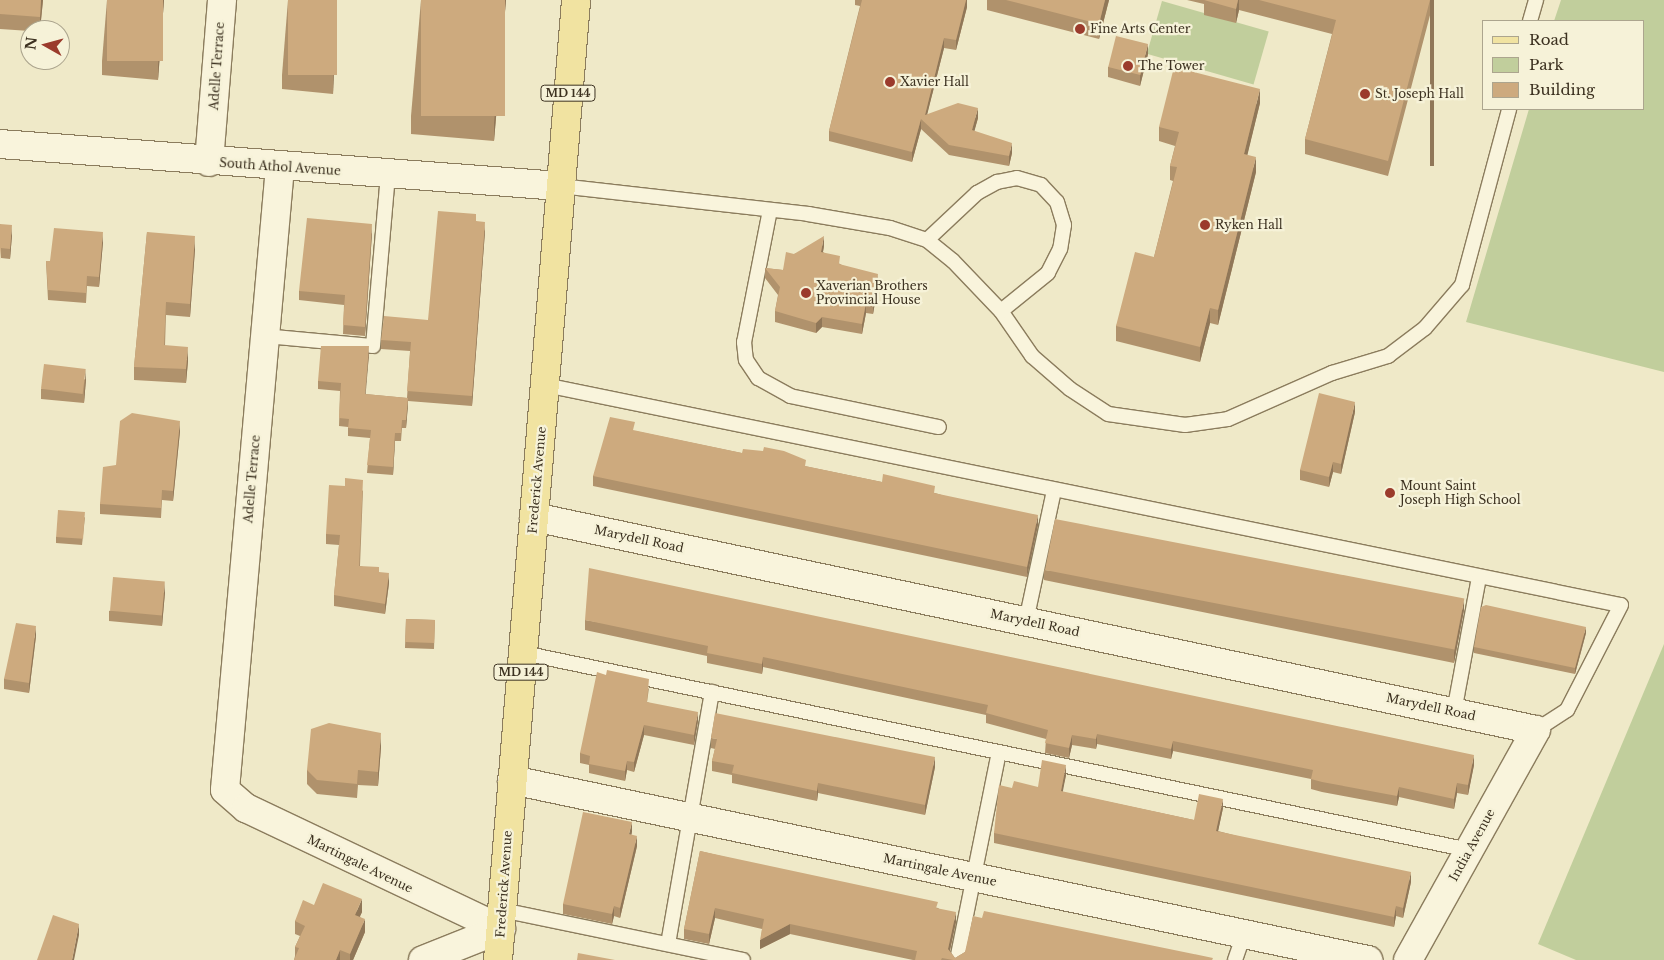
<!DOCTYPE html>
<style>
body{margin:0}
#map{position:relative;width:1664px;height:960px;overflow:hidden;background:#efe9c8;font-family:"Libre Baskerville",serif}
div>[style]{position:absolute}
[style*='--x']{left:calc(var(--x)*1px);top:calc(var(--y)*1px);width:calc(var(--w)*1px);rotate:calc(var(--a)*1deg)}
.green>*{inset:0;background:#c1ce9c;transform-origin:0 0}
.roads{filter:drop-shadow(1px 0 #8b7c5d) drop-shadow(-1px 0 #8b7c5d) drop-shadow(0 1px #8b7c5d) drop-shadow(0 -1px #8b7c5d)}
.service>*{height:14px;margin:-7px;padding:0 7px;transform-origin:7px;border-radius:7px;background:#f9f4dc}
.minor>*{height:28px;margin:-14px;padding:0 14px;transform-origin:14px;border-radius:14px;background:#f9f4dc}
.tertiary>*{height:28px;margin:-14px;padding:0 14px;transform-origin:14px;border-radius:14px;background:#f9f4dc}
.primary>*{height:28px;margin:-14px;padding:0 14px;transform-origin:14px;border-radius:14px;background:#f1e3a1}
.wall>*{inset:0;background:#b0926c;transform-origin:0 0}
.shaded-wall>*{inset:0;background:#907758;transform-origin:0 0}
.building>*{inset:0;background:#cdaa7e;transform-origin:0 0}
.dots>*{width:14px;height:14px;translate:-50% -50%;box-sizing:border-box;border:2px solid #f6f2d8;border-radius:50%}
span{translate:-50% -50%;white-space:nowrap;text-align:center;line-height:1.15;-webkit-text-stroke:4.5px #f6f2d8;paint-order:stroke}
.shield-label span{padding:1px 4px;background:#f6f2d8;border:1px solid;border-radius:4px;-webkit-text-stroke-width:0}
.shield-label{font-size:11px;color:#3c3120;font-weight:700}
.poi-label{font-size:12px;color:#3c3120}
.left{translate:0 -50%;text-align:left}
.street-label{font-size:12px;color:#3c3120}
.legend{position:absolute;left:1482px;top:20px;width:162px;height:90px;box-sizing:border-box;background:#f6f2d8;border:1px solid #aca58e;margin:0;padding:6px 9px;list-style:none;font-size:15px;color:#3c3120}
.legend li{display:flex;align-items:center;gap:10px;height:25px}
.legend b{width:25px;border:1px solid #aca58e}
.north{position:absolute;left:20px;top:20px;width:50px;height:50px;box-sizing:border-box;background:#f6f2d8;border:1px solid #aca58e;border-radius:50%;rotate:277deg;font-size:14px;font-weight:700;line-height:20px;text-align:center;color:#3c3120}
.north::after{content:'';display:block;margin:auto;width:18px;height:22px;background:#9b3b2c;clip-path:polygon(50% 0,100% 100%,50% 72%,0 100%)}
</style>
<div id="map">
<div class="green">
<div style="clip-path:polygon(1561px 0,1664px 0,1664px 372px,1466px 322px,1529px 109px,1643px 109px,1643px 21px,1554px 21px)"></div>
<div style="left:1162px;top:1px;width:111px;height:55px;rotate:16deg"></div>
<div style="clip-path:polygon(1664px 644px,1664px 960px,1576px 960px,1538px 944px)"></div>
</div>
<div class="roads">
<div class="service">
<div style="--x:1530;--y:21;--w:22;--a:-74"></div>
<div style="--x:560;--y:186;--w:250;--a:6.4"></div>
<div style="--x:808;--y:214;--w:83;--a:9.7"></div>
<div style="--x:890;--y:228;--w:39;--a:18"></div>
<div style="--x:927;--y:240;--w:33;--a:39"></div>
<div style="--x:953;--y:261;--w:69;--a:46.2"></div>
<div style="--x:1001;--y:311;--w:55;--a:55.4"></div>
<div style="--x:1032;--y:356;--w:50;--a:41"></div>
<div style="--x:1070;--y:389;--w:45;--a:33.3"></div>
<div style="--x:1108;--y:414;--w:78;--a:8.1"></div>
<div style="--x:1185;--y:425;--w:43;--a:-7.9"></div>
<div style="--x:1228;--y:419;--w:114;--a:-23.9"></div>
<div style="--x:1332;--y:373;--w:59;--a:-16.9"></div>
<div style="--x:1388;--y:356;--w:46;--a:-37.1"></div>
<div style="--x:1425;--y:328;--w:57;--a:-49.3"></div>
<div style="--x:1462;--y:285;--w:182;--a:-75"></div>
<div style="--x:770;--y:210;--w:135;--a:101.1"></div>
<div style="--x:744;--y:342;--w:18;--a:84"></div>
<div style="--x:746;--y:360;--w:22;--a:56"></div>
<div style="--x:758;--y:378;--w:37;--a:29"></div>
<div style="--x:790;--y:396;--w:152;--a:11.8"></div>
<div style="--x:927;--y:240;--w:69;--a:-43.2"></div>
<div style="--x:977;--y:193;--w:23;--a:-29"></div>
<div style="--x:997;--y:182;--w:20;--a:-11"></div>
<div style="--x:1017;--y:178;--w:25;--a:16"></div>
<div style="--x:1041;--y:185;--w:23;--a:47"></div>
<div style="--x:1057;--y:202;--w:24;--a:73"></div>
<div style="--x:1064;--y:225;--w:24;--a:99"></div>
<div style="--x:1060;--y:249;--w:27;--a:117"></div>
<div style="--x:1048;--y:273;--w:60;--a:141"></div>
<div style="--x:265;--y:336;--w:108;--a:5.3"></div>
<div style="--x:373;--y:346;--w:173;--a:-85"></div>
<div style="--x:545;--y:385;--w:1098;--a:11.56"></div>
<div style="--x:1621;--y:605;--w:118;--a:117.2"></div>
<div style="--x:1567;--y:710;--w:37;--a:147"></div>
<div style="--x:1026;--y:621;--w:134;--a:-77.9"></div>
<div style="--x:523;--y:653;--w:966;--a:11.76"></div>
<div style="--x:1454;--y:712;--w:137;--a:-79.5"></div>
<div style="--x:502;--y:910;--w:246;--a:11.7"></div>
<div style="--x:668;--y:944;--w:256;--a:-80.1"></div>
<div style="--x:957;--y:960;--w:212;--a:-78.6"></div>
<div style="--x:1235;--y:960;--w:28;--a:-71"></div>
</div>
<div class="minor">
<div style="--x:209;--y:162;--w:163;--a:-85.4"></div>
<div style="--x:280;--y:167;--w:625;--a:95.05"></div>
<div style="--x:225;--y:790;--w:28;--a:41"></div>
<div style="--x:246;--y:808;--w:282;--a:25.4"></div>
<div style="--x:534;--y:517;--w:1024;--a:12"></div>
<div style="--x:1536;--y:730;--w:263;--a:119.1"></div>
<div style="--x:512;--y:780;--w:875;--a:11.88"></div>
<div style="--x:423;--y:960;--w:84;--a:-21.7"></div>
</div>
<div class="tertiary">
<div style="--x:0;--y:144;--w:562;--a:4.29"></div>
</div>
<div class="primary">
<div style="--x:498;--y:960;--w:963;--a:-85.35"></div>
</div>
</div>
<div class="wall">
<div style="clip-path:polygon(0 0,43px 0,40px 30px,30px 30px,30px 31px,0 29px)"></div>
<div style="clip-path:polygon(107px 0,164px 0,158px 80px,102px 75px,102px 61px)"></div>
<div style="clip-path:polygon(288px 0,337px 0,333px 94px,282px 89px,282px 75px)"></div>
<div style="clip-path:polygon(421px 0,506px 0,494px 141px,411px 134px,411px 116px)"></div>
<div style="clip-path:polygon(855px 0,967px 0,967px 7px,956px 50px,944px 48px,927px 114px,978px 118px,974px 131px,1012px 153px,1009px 166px,949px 155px,921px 129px,912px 162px,829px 141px,829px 131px,860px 6px,855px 5px)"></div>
<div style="clip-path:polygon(987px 0,1109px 0,1099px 39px,987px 10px)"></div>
<div style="clip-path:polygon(1187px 0,1434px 0,1388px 176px,1305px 154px,1305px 139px,1332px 34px,1239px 10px,1236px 23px,1204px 15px,1204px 4px)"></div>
<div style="clip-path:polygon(1148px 54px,1140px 86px,1108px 77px,1108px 67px)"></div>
<div style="clip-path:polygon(1260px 103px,1247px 155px,1256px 172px,1218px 325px,1210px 323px,1200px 362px,1116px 341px,1116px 326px,1154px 257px,1173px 181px,1170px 180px,1170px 166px,1175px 146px,1159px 141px,1159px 127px)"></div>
<div style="clip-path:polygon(476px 221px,485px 231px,472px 406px,408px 401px,406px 428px,402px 428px,401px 441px,395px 441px,393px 475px,367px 473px,370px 438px,348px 436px,348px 427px,339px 426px,340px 391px,318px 389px,318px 381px,369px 354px,365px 394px,407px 398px,410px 351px,381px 349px,381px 340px,428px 320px)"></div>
<div style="clip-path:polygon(0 224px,12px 235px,10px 259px,1px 258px)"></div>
<div style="clip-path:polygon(147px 232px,195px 249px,190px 317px,166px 315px,165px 346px,188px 361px,186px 383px,134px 380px,134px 367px)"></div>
<div style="clip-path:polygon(372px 233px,365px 336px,343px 334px,344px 305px,299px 300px,299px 291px)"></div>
<div style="clip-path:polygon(103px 242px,99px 287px,87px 286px,86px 303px,48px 300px,46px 261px,50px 261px)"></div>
<div style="clip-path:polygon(824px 246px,823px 252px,840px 264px,878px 285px,873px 314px,866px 313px,862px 334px,822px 327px,816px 333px,775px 322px,775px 311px,778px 295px,765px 278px,765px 268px,783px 270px,794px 254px)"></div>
<div style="clip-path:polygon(86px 379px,84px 403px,41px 399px,41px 389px)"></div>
<div style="clip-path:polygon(1355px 412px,1341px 474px,1333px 472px,1329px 487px,1300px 480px,1300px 470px)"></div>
<div style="clip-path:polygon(180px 431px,173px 501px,162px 500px,161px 518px,100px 514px,100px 504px,116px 465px)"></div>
<div style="clip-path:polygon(635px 431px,935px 493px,1038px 525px,1027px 577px,593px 486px,593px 476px)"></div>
<div style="clip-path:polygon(363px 490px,360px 566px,379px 572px,389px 583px,385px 614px,334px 606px,334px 595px,339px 545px,326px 544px,326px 534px)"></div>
<div style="clip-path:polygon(85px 517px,82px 545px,56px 543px,56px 537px)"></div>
<div style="clip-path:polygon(1044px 570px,1464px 610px,1454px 663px,1044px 580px)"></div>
<div style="clip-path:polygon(165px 592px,162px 626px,109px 621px,109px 611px)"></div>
<div style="left:406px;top:619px;width:29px;height:29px;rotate:2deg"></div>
<div style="clip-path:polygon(585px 620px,1474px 765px,1468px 795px,1457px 793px,1454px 809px,1399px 797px,1397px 806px,1322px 792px,1311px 789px,1311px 779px,1173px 751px,1171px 759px,1097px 744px,1096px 749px,1072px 745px,1069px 758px,1045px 753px,1046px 739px,986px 723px,986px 715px,763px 667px,762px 674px,707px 663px,707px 656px,585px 630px)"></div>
<div style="clip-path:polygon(1586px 633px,1575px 674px,1474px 653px,1474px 647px)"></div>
<div style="clip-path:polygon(36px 636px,29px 693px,4px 689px,4px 679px)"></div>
<div style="clip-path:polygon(649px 688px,647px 702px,698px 721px,694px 745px,644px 735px,634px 772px,627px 770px,625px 781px,589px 773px,589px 765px,580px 763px,580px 753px)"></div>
<div style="clip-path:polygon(711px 738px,935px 767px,925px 815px,818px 793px,817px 801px,732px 783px,732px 775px,712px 771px,712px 761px,715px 749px,711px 748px)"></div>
<div style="clip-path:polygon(381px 747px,378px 786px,358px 785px,357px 798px,317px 794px,307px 784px,307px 770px)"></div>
<div style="clip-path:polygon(1066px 775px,1062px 792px,1194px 820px,1223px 808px,1218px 831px,1411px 882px,1403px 918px,1396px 916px,1394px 927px,994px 843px,994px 833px,1012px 788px,1038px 787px)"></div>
<div style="clip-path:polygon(632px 832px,631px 835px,637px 846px,620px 918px,614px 916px,612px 924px,563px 914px,563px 904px)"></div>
<div style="clip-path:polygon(700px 851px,938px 908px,956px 922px,950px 951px,955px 958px,965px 952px,982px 918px,1213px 960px,913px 960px,790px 934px,760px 949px,762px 929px,715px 918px,709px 944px,684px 939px,684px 929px)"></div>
<div style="clip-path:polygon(314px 905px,362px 912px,360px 916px,365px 932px,353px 960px,294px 960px,295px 956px,295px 947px,300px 936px,295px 934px,295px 921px)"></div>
</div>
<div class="shaded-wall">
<div style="clip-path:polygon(41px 0,43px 0,40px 30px,40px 17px)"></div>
<div style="clip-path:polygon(163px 0,164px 0,158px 80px,158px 65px)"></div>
<div style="clip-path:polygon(337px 0,333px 94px,333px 79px)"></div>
<div style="clip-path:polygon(505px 0,506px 0,494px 141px,494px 123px)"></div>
<div style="clip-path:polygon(966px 0,967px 0,967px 7px,956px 50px,956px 40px)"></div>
<div style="clip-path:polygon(1105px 0,1109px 0,1099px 39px,1099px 24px)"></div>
<div style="clip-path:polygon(1238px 0,1239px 0,1239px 10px,1236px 23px,1236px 9px)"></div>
<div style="left:1430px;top:0;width:4px;height:166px"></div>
<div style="clip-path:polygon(944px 38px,944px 48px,925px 123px,925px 115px)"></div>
<div style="clip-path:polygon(1148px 44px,1148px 54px,1140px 86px,1140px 76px)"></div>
<div style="clip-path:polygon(1260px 89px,1260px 103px,1244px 169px,1244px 154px)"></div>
<div style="clip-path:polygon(978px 108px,978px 118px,972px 140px,972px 130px)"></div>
<div style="clip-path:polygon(921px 119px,921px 129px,912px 162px,912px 152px)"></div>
<div style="clip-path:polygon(1012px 143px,1012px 153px,1009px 166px,1009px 156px)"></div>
<div style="clip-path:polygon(1256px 157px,1256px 172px,1218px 325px,1218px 310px)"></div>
<div style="clip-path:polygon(485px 222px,485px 231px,472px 406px,472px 396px)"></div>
<div style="clip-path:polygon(372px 224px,372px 233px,365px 336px,365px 327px)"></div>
<div style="clip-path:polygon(12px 225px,12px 235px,10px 259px,10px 249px)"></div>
<div style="clip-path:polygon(103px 232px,103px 242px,99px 287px,99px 277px)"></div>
<div style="clip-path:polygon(195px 236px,195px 249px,190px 317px,190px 304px)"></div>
<div style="clip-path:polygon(824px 236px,824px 246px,821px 262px,821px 252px)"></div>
<div style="clip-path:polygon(878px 274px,878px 285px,873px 314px,873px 304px)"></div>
<div style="clip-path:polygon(866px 303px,866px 313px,862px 334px,862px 324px)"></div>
<div style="clip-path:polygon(1210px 308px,1210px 323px,1200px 362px,1200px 347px)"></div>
<div style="clip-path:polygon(822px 317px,822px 327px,816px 333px,816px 323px)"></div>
<div style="clip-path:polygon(369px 346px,369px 354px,365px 402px,365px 394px)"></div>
<div style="clip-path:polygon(188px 347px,188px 361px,186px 383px,186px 369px)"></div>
<div style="clip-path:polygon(86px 369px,86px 379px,84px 403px,84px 393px)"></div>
<div style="clip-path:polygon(408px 398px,408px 406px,406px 428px,406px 420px)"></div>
<div style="clip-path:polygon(1355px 402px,1355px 412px,1341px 474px,1341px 464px)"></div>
<div style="clip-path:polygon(180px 421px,180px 431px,173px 501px,173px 491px)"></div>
<div style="clip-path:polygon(395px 433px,395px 441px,393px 475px,393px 467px)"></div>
<div style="clip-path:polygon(1333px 462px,1333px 472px,1329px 487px,1329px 477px)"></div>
<div style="clip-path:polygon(1038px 515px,1038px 525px,1027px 577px,1027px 567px)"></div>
<div style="clip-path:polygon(389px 573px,389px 583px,385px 614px,385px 604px)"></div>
<div style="clip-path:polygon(165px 582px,165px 592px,162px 626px,162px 616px)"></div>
<div style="clip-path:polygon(1464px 600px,1464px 610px,1454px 663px,1454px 653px)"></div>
<div style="clip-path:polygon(36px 626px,36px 636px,29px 693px,29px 683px)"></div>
<div style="clip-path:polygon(1586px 627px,1586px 633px,1575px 674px,1575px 668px)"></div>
<div style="clip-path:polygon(763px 657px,763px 667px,762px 674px,762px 664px)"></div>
<div style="clip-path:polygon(698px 712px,698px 721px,694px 745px,694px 735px)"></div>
<div style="clip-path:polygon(644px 725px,644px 735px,634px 772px,634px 762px)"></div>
<div style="clip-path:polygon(381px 733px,381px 747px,378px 786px,378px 772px)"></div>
<div style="clip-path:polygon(1097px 734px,1097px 744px,1096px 749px,1096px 739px)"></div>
<div style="clip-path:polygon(1072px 735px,1072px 745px,1069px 758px,1069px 748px)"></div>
<div style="clip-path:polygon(1173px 741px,1173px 751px,1171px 759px,1171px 749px)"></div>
<div style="clip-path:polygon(1474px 755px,1474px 765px,1468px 795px,1468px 785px)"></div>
<div style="clip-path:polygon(935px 757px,935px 767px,925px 815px,925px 805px)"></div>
<div style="clip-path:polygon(627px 761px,627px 770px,625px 781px,625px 771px)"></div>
<div style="clip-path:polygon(1066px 765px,1066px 775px,1061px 801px,1061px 791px)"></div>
<div style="clip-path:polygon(818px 783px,818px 793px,817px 801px,817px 791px)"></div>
<div style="clip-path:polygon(1457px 783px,1457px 793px,1454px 809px,1454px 799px)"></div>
<div style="clip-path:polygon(1399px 787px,1399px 797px,1397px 806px,1397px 796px)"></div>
<div style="clip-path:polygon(1223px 799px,1223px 808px,1216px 841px,1216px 831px)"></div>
<div style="clip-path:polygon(632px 822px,632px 832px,629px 844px,629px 834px)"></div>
<div style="clip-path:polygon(637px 836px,637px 846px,620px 918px,620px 908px)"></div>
<div style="clip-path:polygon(1411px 872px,1411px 882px,1403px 918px,1403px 908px)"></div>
<div style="clip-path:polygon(362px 899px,362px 912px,355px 927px,355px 915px)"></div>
<div style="clip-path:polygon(614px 906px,614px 916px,612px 924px,612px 914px)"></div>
<div style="clip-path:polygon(1396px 906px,1396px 916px,1394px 927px,1394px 917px)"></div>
<div style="clip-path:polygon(715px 908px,715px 918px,709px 944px,709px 934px)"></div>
<div style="clip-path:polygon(956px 912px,956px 922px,948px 959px,948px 949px)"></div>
<div style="clip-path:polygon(365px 919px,365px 932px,353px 960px,350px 960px,350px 954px)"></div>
<div style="clip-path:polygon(79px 924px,79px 935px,74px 960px,72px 960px)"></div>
<div style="clip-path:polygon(790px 924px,790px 934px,760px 949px,760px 940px)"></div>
<div style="clip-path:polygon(340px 950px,340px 960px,336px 960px)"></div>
</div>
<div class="building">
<div style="clip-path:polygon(0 0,41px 0,40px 17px,0 14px)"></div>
<div style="left:107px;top:0;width:56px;height:61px"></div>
<div style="left:288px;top:0;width:49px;height:75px"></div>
<div style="left:421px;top:0;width:84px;height:116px"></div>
<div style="clip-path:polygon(862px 0,966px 0,956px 40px,944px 38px,925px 115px,958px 103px,978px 108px,972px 130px,1012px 143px,1009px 156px,949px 145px,921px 119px,912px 152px,829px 131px)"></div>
<div style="clip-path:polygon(1006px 0,1105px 0,1099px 24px)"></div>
<div style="clip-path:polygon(1204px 0,1238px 0,1236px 9px)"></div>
<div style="clip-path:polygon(1259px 0,1430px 0,1388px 161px,1305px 139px,1336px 20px)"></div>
<div style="left:1116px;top:36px;width:33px;height:32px;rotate:14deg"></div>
<div style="clip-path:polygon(1174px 67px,1260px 89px,1244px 154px,1256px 157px,1218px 310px,1210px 308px,1200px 347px,1116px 326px,1135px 252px,1154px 257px,1177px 167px,1170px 166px,1179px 132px,1159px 127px)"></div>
<div style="clip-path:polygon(438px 211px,476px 214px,476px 221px,485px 222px,472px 396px,407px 391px,411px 342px,381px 340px,384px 316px,428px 320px)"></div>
<div style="clip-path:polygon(307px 218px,372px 224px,365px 327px,343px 325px,345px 295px,299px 291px)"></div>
<div style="clip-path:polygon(0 224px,12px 225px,10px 249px,1px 248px,0 260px)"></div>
<div style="clip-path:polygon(54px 228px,103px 232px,99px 277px,87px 276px,86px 293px,48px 290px,46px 261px,50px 261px)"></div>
<div style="clip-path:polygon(147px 232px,195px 236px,190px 304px,166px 302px,164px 345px,188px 347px,186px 369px,134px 367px)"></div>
<div style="clip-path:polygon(824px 236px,821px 252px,840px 256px,839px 264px,878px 274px,873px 304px,866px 303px,862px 324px,822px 317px,816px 323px,775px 311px,780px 287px,765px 268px,783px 270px,786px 252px,794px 254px)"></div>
<div style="clip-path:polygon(321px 346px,369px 346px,365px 394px,408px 398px,406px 420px,402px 420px,401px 433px,395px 433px,393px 467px,367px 465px,371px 430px,348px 428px,349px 419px,339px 418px,341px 383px,318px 381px)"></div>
<div style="left:44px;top:364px;width:42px;height:25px;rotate:7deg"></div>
<div style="clip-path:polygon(1319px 393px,1355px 402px,1341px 464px,1333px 462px,1329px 477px,1300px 470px)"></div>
<div style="clip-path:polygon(132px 413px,180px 421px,173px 491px,162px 490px,161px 508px,100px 504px,103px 467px,116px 465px,120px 421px)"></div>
<div style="clip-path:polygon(610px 417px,635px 422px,633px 430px,742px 453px,743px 449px,763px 451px,764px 447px,784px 451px,806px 460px,805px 466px,882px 482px,883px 474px,935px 486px,934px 493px,1038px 515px,1027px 567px,593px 476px)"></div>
<div style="clip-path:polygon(345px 478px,363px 480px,359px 566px,379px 567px,379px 572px,389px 573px,385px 604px,334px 595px,340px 535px,326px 534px,329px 485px,345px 486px)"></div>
<div style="left:58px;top:510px;width:27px;height:27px;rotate:4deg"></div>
<div style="left:1055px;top:519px;width:417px;height:52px;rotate:11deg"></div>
<div style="clip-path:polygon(589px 568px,1474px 755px,1468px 785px,1457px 783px,1454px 799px,1399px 787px,1397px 796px,1322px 782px,1311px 779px,1313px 770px,1173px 741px,1171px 749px,1097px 734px,1096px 739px,1072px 735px,1069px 748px,1045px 743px,1048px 730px,986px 713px,988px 705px,763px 657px,762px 664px,707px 653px,708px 646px,585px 620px)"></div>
<div style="left:113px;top:577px;width:52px;height:34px;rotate:5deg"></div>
<div style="clip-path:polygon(1486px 605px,1586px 627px,1575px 668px,1474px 647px,1481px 607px)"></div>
<div style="left:406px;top:619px;width:29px;height:23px;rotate:2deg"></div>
<div style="clip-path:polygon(16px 623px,36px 626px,29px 683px,4px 679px)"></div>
<div style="clip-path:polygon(607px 670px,649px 679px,647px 702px,698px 712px,694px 735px,644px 725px,634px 762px,627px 761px,625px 771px,589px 764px,590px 756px,580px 753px,597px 672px,606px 675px)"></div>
<div style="clip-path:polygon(715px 713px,935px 757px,925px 805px,818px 783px,817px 791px,732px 773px,734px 765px,712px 761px,717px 739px,711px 738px)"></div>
<div style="clip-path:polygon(329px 723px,381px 733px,378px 772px,358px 770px,357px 784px,317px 780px,307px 770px,311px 729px)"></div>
<div style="clip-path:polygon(1042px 760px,1066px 765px,1061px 791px,1194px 820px,1199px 794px,1223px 799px,1216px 831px,1411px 872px,1403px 908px,1396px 906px,1394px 917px,994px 833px,999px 785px,1012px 788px,1014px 781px,1038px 787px)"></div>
<div style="clip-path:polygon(583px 812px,632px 822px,629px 834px,637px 836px,620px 908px,614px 906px,612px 914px,563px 904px)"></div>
<div style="clip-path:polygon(700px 851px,938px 902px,936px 908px,956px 912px,948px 949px,955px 958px,965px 952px,973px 916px,982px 918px,984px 911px,1213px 958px,1212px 960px,953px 960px,942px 958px,941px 960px,915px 960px,917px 951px,790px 924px,760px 940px,764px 919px,715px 908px,709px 934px,684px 929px)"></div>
<div style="clip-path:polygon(323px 883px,362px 899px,355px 915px,365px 919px,350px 954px,340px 950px,336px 960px,294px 960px,299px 948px,295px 947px,305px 926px,295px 921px,303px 900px,314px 905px)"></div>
<div style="clip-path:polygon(53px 915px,79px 924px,72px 960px,37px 960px)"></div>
<div style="clip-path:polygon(578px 953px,615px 960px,577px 960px)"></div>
</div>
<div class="dots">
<div style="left:1080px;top:29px;background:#9b3b2c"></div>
<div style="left:1128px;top:66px;background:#9b3b2c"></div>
<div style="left:890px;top:82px;background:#9b3b2c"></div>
<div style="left:1365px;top:94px;background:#9b3b2c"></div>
<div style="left:1205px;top:225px;background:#9b3b2c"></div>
<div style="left:806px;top:293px;background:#9b3b2c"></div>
<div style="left:1390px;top:493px;background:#9b3b2c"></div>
</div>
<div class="shield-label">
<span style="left:568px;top:93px">MD 144</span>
<span style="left:521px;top:672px">MD 144</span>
</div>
<div class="poi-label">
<span class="left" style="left:1090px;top:29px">Fine Arts Center</span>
<span class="left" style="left:1138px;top:66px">The Tower</span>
<span class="left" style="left:900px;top:82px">Xavier Hall</span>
<span class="left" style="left:1375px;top:94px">St. Joseph Hall</span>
<span class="left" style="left:1215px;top:225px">Ryken Hall</span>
<span class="left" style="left:816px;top:293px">Xaverian Brothers<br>Provincial House</span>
<span class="left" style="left:1400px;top:493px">Mount Saint<br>Joseph High School</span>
</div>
<div class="street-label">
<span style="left:217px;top:66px;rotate:-86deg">Adelle Terrace</span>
<span style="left:280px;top:167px;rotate:4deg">South Athol Avenue</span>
<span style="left:252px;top:479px;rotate:-85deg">Adelle Terrace</span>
<span style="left:537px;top:480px;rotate:-85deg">Frederick Avenue</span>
<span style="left:639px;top:539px;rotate:12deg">Marydell Road</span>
<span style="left:1035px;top:623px;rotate:12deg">Marydell Road</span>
<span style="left:1431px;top:707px;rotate:12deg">Marydell Road</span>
<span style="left:1472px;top:845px;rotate:-61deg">India Avenue</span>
<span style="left:360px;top:864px;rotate:26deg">Martingale Avenue</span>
<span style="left:940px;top:870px;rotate:12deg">Martingale Avenue</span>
<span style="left:504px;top:884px;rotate:-86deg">Frederick Avenue</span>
</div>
<ul class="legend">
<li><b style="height:6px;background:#f1e3a1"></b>Road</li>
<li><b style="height:14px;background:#c1ce9c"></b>Park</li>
<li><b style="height:14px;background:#cdaa7e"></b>Building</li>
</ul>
<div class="north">N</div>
</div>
